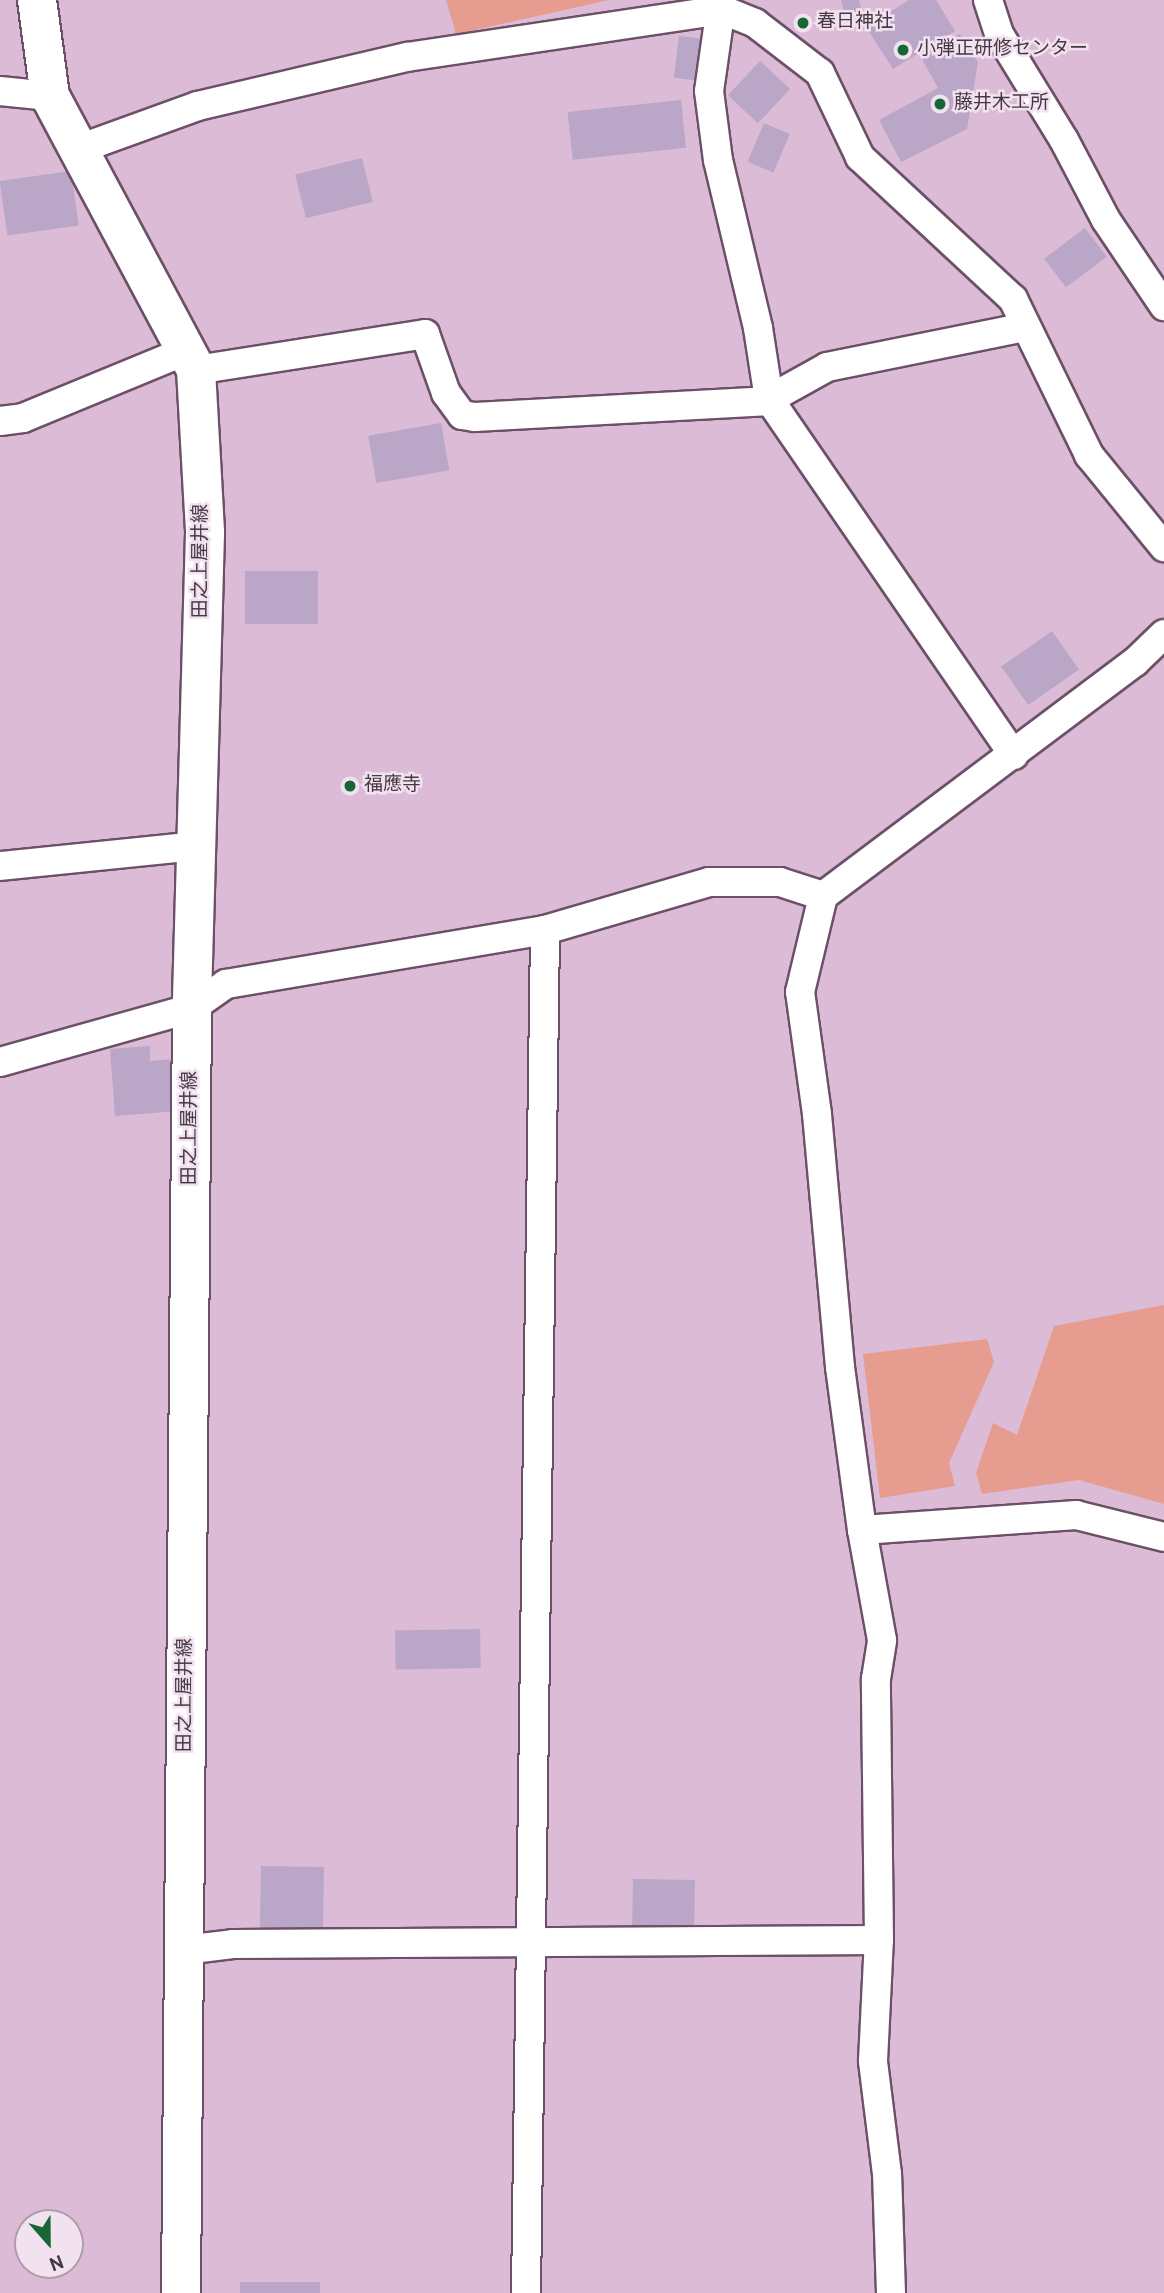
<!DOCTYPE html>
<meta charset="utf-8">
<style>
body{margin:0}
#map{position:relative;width:1164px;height:2293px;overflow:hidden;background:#dbbbd6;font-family:Overpass,"Noto Sans JP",sans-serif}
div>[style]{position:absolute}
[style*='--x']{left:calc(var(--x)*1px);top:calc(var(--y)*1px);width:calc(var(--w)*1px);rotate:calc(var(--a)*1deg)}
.green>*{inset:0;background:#e69d8f}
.building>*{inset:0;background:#baa6c7;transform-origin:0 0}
.roads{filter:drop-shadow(2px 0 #6c5068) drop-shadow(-2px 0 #6c5068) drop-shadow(0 2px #6c5068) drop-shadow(0 -2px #6c5068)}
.street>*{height:28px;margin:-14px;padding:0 14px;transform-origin:14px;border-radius:14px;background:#fff}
.secondary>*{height:38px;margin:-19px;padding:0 19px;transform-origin:19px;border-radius:19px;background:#fff}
.dots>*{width:19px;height:19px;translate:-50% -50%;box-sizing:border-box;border:4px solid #f2e2ef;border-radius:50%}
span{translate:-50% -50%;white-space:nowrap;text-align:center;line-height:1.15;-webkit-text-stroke:5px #f2e2ef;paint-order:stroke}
.poi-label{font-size:19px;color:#453843}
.left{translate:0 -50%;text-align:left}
.street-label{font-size:19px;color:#453843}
.north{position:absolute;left:14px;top:2209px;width:70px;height:70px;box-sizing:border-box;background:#f2e2ef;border:2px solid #ad9eaa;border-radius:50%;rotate:159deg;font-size:19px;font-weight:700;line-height:28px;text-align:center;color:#453843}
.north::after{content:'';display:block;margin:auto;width:24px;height:32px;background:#176635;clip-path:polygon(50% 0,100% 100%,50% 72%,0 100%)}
</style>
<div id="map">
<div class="green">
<div style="clip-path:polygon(446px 0,609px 0,456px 34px)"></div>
<div style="clip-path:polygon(1164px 1305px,1164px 1504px,1079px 1480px,982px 1494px,976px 1473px,993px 1423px,1017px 1435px,1054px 1326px)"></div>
<div style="clip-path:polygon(987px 1339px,994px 1362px,949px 1463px,955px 1486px,880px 1498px,863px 1354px)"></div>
</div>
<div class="building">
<div style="clip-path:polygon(841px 0,859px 0,862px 12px,845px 16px)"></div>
<div style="clip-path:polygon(909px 0,936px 0,955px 31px,893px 69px,866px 27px)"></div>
<div style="clip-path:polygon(960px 34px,978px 62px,967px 129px,901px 162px,879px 120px,938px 88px,922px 59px)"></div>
<div style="left:679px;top:36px;width:23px;height:42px;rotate:7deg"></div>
<div style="left:760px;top:61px;width:41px;height:47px;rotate:43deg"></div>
<div style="left:681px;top:100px;width:48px;height:114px;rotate:84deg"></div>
<div style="left:764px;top:123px;width:28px;height:42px;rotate:23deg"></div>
<div style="left:362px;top:158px;width:45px;height:69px;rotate:76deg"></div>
<div style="left:71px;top:171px;width:55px;height:72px;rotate:82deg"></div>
<div style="left:1085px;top:228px;width:36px;height:51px;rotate:53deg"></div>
<div style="left:441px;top:423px;width:48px;height:74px;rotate:80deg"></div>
<div style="left:318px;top:571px;width:53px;height:73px;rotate:90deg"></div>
<div style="left:1052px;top:631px;width:47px;height:62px;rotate:55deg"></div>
<div style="clip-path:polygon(150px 1046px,150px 1061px,173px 1059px,177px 1111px,115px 1116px,110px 1049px)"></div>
<div style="left:480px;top:1629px;width:39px;height:85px;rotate:89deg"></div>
<div style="left:261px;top:1866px;width:63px;height:65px;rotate:1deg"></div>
<div style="left:633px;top:1879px;width:62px;height:50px;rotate:1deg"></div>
<div style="left:320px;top:2282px;width:11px;height:80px;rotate:90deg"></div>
</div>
<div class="roads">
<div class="street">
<div style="--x:722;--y:0;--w:92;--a:98.1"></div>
<div style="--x:709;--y:91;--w:70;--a:82.6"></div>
<div style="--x:718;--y:160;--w:173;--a:76.6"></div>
<div style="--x:758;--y:328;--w:72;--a:81.2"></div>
<div style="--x:769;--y:399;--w:432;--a:55.5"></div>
<div style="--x:988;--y:0;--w:36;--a:72"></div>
<div style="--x:999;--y:34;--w:124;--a:58.5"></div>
<div style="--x:1064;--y:140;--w:90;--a:62.3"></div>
<div style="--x:1106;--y:220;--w:104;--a:56"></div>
<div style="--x:0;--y:91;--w:50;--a:5.7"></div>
<div style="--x:79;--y:149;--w:127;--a:-19.9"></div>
<div style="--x:198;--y:106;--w:215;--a:-13.2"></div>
<div style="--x:407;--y:57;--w:319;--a:-8.5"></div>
<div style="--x:723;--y:10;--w:35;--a:22"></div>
<div style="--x:755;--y:23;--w:82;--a:37.6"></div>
<div style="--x:820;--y:73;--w:93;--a:64.5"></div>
<div style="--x:860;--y:157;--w:209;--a:42.9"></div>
<div style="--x:1013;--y:299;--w:174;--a:64"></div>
<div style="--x:1089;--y:455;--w:119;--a:50.8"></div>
<div style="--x:196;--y:370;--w:232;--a:-8.9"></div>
<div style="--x:425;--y:334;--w:63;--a:70.4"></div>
<div style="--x:446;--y:393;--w:27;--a:54"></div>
<div style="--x:462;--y:415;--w:13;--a:9"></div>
<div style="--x:475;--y:417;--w:291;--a:-3.1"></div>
<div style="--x:766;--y:401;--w:70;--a:-29.1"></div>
<div style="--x:827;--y:367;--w:203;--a:-11.4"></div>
<div style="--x:0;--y:421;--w:23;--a:-7"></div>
<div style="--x:23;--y:418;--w:178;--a:-22.4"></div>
<div style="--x:0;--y:866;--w:197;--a:-5.8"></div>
<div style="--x:0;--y:1062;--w:199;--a:-15.7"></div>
<div style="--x:192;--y:1008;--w:42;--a:-35.2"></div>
<div style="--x:226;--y:984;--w:324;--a:-9.6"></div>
<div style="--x:545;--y:930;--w:171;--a:-16.3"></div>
<div style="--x:709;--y:882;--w:71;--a:0"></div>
<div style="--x:780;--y:882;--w:45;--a:18"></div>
<div style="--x:862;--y:1530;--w:215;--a:-4"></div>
<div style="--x:1076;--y:1515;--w:91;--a:14"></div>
<div style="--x:184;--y:1950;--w:49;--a:-7"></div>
<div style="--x:233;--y:1944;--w:646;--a:-0.35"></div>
<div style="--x:526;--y:2293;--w:1363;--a:-89.2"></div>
<div style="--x:891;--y:2293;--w:119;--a:-91.9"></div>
<div style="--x:887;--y:2174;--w:114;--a:-97.1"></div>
<div style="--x:873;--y:2061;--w:121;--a:-87.2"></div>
<div style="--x:879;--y:1940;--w:261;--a:-90.7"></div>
<div style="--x:876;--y:1679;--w:39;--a:-81"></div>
<div style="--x:882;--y:1640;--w:112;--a:-100.3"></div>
<div style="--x:862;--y:1530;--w:164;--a:-97.7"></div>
<div style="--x:840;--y:1367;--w:254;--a:-95.2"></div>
<div style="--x:817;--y:1114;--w:123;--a:-97.9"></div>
<div style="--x:800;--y:992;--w:99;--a:-76.5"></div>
<div style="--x:823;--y:896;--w:390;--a:-36.9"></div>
<div style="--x:1135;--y:662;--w:40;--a:-44"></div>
</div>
<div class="secondary">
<div style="--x:37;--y:0;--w:97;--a:82.3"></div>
<div style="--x:50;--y:96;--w:310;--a:61.9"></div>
<div style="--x:196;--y:370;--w:163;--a:86.8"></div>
<div style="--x:205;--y:533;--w:475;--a:91.6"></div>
<div style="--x:192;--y:1008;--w:1285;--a:90.49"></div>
</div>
</div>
<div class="dots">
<div style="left:803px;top:23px;background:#176635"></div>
<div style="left:903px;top:50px;background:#176635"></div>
<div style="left:940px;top:104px;background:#176635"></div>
<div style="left:350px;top:786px;background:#176635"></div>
</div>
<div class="poi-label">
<span class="left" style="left:817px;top:23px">春日神社</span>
<span class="left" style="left:917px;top:50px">小弾正研修センター</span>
<span class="left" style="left:954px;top:104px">藤井木工所</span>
<span class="left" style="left:364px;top:786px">福應寺</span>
</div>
<div class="street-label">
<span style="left:202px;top:561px;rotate:-90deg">田之上屋井線</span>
<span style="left:191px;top:1128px;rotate:-90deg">田之上屋井線</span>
<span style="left:186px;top:1695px;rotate:-90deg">田之上屋井線</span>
</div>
<div class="north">N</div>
</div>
